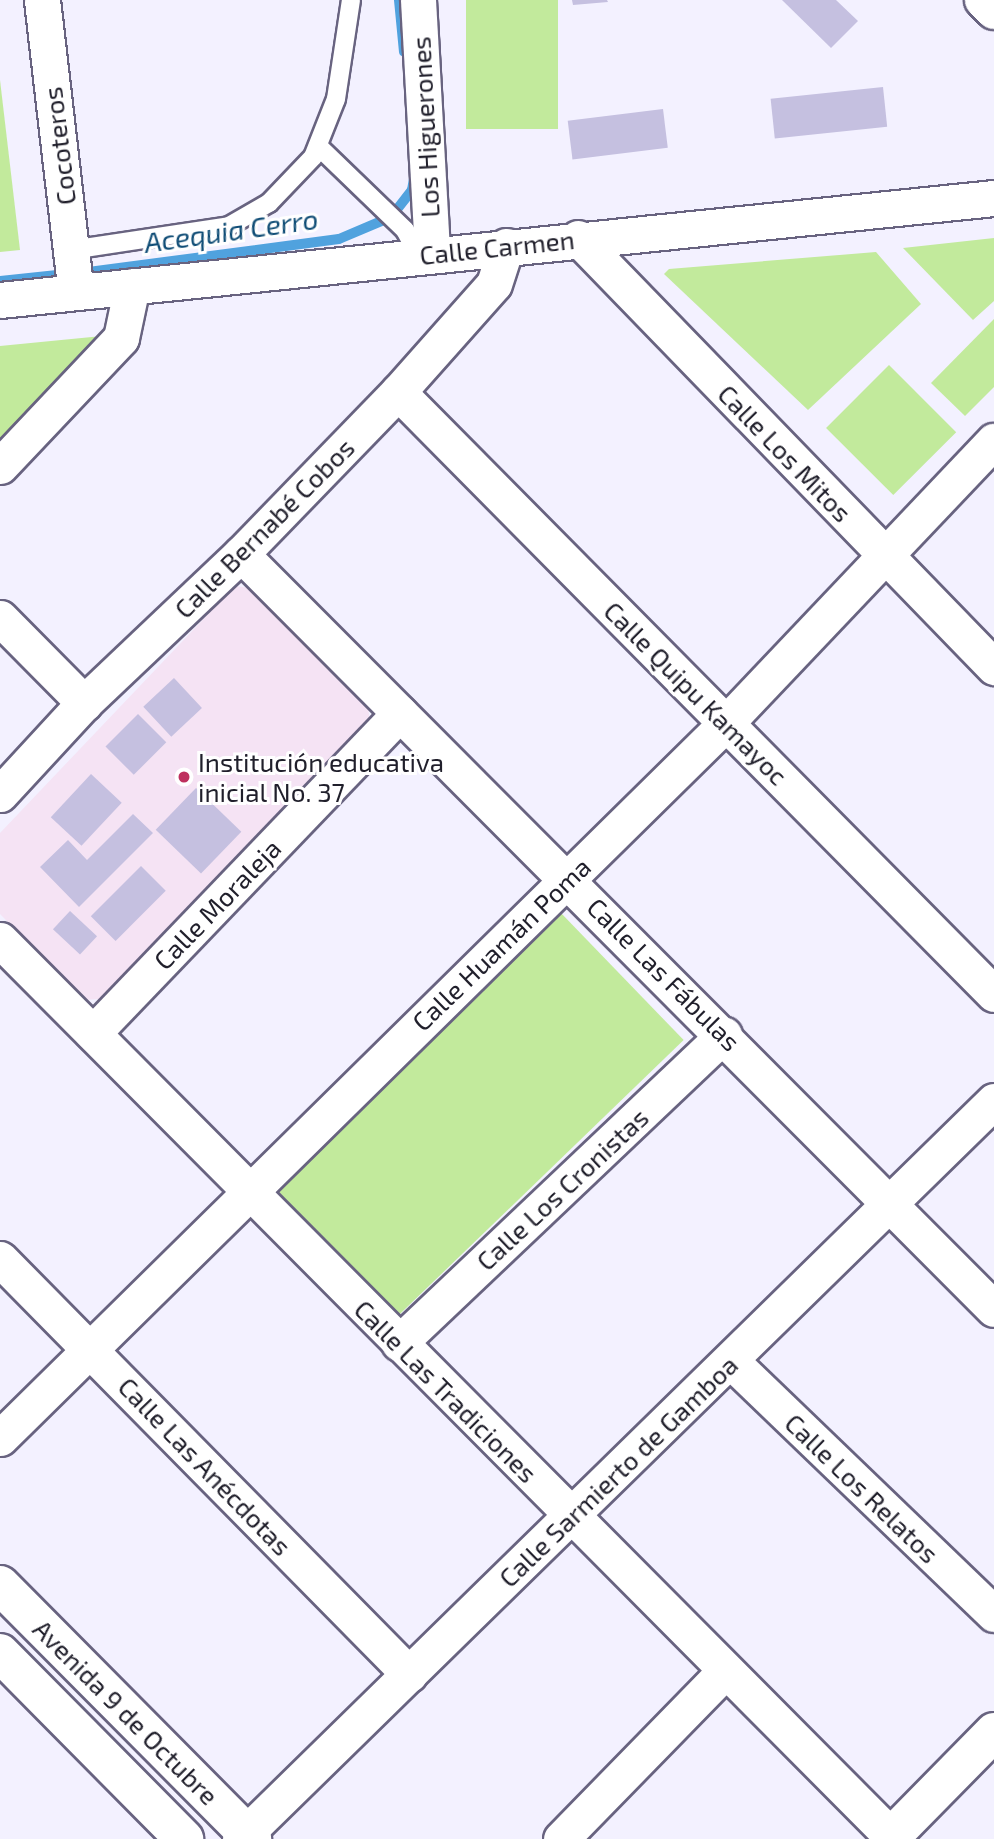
<!DOCTYPE html>
<meta charset="utf-8">
<style>
body{margin:0}
#map{position:relative;width:994px;height:1839px;overflow:hidden;background:#f3f1ff;font-family:"Exo 2",sans-serif}
div>[style]{position:absolute}
[style*='--x']{left:calc(var(--x)*1px);top:calc(var(--y)*1px);width:calc(var(--w)*1px);rotate:calc(var(--a)*1deg)}
.education>*{inset:0;background:#f5e3f4}
.green>*{inset:0;background:#c2ea9c;transform-origin:0 0}
.stream>*{height:10px;margin:-5px;padding:0 5px;transform-origin:5px;border-radius:5px;background:#50a2de}
.building>*{inset:0;background:#c5c0e0;transform-origin:0 0}
.roads{filter:drop-shadow(2px 0 #686380) drop-shadow(-2px 0 #686380) drop-shadow(0 2px #686380) drop-shadow(0 -2px #686380)}
.lane>*{height:18px;margin:-9px;padding:0 9px;transform-origin:9px;border-radius:9px;background:#fff}
.street>*{height:35px;margin:-17.5px;padding:0 17.5px;transform-origin:17.5px;border-radius:17.5px;background:#fff}
.secondary>*{height:38px;margin:-19px;padding:0 19px;transform-origin:19px;border-radius:19px;background:#fff}
.dots>*{width:19px;height:19px;translate:-50% -50%;box-sizing:border-box;border:4px solid #fff;border-radius:50%}
span{translate:-50% -50%;white-space:nowrap;text-align:center;line-height:1.15;-webkit-text-stroke:6px #fff;paint-order:stroke}
.street-label{font-size:26px;color:#201f2b}
.poi-label{font-size:26px;color:#201f2b}
.left{translate:0 -50%;text-align:left}
.water-label{font-size:28px;color:#104d76;font-style:italic}
</style>
<div id="map">
<div class="education">
<div style="clip-path:polygon(235px 586px,257px 589px,367px 701px,370px 721px,99px 999px,84px 1000px,0 914px,0 833px)"></div>
</div>
<div class="green">
<div style="left:466px;top:0;width:92px;height:129px"></div>
<div style="clip-path:polygon(0 80px,20px 250px,0 252px)"></div>
<div style="clip-path:polygon(994px 238px,994px 301px,973px 320px,903px 248px)"></div>
<div style="clip-path:polygon(876px 252px,921px 304px,808px 410px,664px 274px,669px 269px)"></div>
<div style="clip-path:polygon(994px 319px,994px 387px,965px 416px,931px 383px)"></div>
<div style="clip-path:polygon(102px 336px,0 450px,0 346px)"></div>
<div style="left:889px;top:365px;width:95px;height:89px;rotate:45deg"></div>
<div style="left:560px;top:912px;width:178px;height:397px;rotate:46deg"></div>
</div>
<div class="stream">
<div style="--x:399;--y:0;--w:52;--a:84.5"></div>
<div style="--x:398;--y:208;--w:23;--a:-52"></div>
<div style="--x:412;--y:190;--w:11;--a:-80"></div>
<div style="--x:81;--y:273;--w:260;--a:-7.5"></div>
<div style="--x:339;--y:239;--w:49;--a:-22.9"></div>
<div style="--x:0;--y:281;--w:67;--a:-6"></div>
</div>
<div class="building">
<div style="clip-path:polygon(572px 0,607px 0,608px 2px,573px 5px)"></div>
<div style="clip-path:polygon(782px 0,836px 0,858px 21px,831px 48px)"></div>
<div style="left:883px;top:87px;width:40px;height:113px;rotate:84deg"></div>
<div style="left:663px;top:109px;width:39px;height:96px;rotate:83deg"></div>
<div style="left:174px;top:678px;width:41px;height:42px;rotate:47deg"></div>
<div style="left:138px;top:714px;width:40px;height:46px;rotate:45deg"></div>
<div style="left:91px;top:774px;width:42px;height:59px;rotate:43deg"></div>
<div style="left:196px;top:788px;width:63px;height:58px;rotate:44deg"></div>
<div style="clip-path:polygon(133px 814px,153px 833px,79px 907px,40px 867px,68px 840px,87px 860px)"></div>
<div style="left:141px;top:866px;width:35px;height:71px;rotate:45deg"></div>
<div style="left:70px;top:911px;width:37px;height:25px;rotate:43deg"></div>
</div>
<div class="roads">
<div class="lane">
<div style="--x:318;--y:146;--w:121;--a:44"></div>
<div style="--x:405;--y:230;--w:30;--a:62"></div>
<div style="--x:71;--y:250;--w:160;--a:-8.6"></div>
<div style="--x:229;--y:226;--w:46;--a:-29.9"></div>
<div style="--x:269;--y:203;--w:64;--a:-46.3"></div>
<div style="--x:313;--y:157;--w:62;--a:-68.4"></div>
<div style="--x:336;--y:99;--w:100;--a:-81.4"></div>
</div>
<div class="street">
<div style="--x:42;--y:0;--w:294;--a:83.4"></div>
<div style="--x:418;--y:0;--w:254;--a:86.8"></div>
<div style="--x:578;--y:238;--w:598;--a:45.88"></div>
<div style="--x:0;--y:300;--w:999;--a:-5.86"></div>
<div style="--x:398;--y:392;--w:847;--a:45.29"></div>
<div style="--x:0;--y:466;--w:176;--a:-46.6"></div>
<div style="--x:121;--y:338;--w:53;--a:-78.1"></div>
<div style="--x:241;--y:554;--w:1066;--a:45.08"></div>
<div style="--x:0;--y:618;--w:120;--a:45.3"></div>
<div style="--x:0;--y:794;--w:124;--a:-47.3"></div>
<div style="--x:84;--y:703;--w:216;--a:-43.5"></div>
<div style="--x:241;--y:554;--w:226;--a:-45.9"></div>
<div style="--x:398;--y:392;--w:144;--a:-48.4"></div>
<div style="--x:494;--y:284;--w:40;--a:-72"></div>
<div style="--x:0;--y:940;--w:1268;--a:45.16"></div>
<div style="--x:93;--y:1033;--w:443;--a:-46.2"></div>
<div style="--x:0;--y:1259;--w:583;--a:45.42"></div>
<div style="--x:399;--y:1343;--w:448;--a:-43.5"></div>
<div style="--x:731;--y:1361;--w:365;--a:43.9"></div>
<div style="--x:0;--y:1438;--w:1019;--a:-44.56"></div>
<div style="--x:726;--y:723;--w:389;--a:-46.5"></div>
<div style="--x:240;--y:1839;--w:1055;--a:-44.39"></div>
<div style="--x:561;--y:1839;--w:233;--a:-45.7"></div>
</div>
<div class="secondary">
<div style="--x:984;--y:0;--w:14;--a:45"></div>
<div style="--x:0;--y:1585;--w:358;--a:45.2"></div>
<div style="--x:0;--y:1653;--w:262;--a:45.3"></div>
<div style="--x:889;--y:1839;--w:150;--a:-45.5"></div>
</div>
</div>
<div class="dots">
<div style="left:184px;top:777px;background:#be305e"></div>
</div>
<div class="street-label">
<span style="left:425px;top:127px;rotate:-93deg">Los Higuerones</span>
<span style="left:59px;top:146px;rotate:-97deg">Cocoteros</span>
<span style="left:497px;top:247px;rotate:-6deg">Calle Carmen</span>
<span style="left:785px;top:453px;rotate:46deg">Calle Los Mitos</span>
<span style="left:264px;top:528px;rotate:-45deg">Calle Bernabé Cobos</span>
<span style="left:696px;top:693px;rotate:45deg">Calle Quipu Kamayoc</span>
<span style="left:217px;top:904px;rotate:-46deg">Calle Moraleja</span>
<span style="left:501px;top:944px;rotate:-44deg">Calle Huamán Poma</span>
<span style="left:664px;top:974px;rotate:45deg">Calle Las Fábulas</span>
<span style="left:562px;top:1189px;rotate:-43deg">Calle Los Cronistas</span>
<span style="left:446px;top:1391px;rotate:45deg">Calle Las Tradiciones</span>
<span style="left:205px;top:1466px;rotate:46deg">Calle Las Anécdotas</span>
<span style="left:618px;top:1471px;rotate:-44deg">Calle Sarmierto de Gamboa</span>
<span style="left:862px;top:1488px;rotate:44deg">Calle Los Relatos</span>
<span style="left:126px;top:1712px;rotate:45deg">Avenida 9 de Octubre</span>
</div>
<div class="poi-label">
<span class="left" style="left:198px;top:777px">Institución educativa<br>inicial No. 37</span>
</div>
<div class="water-label">
<span style="left:231px;top:230px;rotate:-8deg">Acequia Cerro</span>
</div>
</div>
